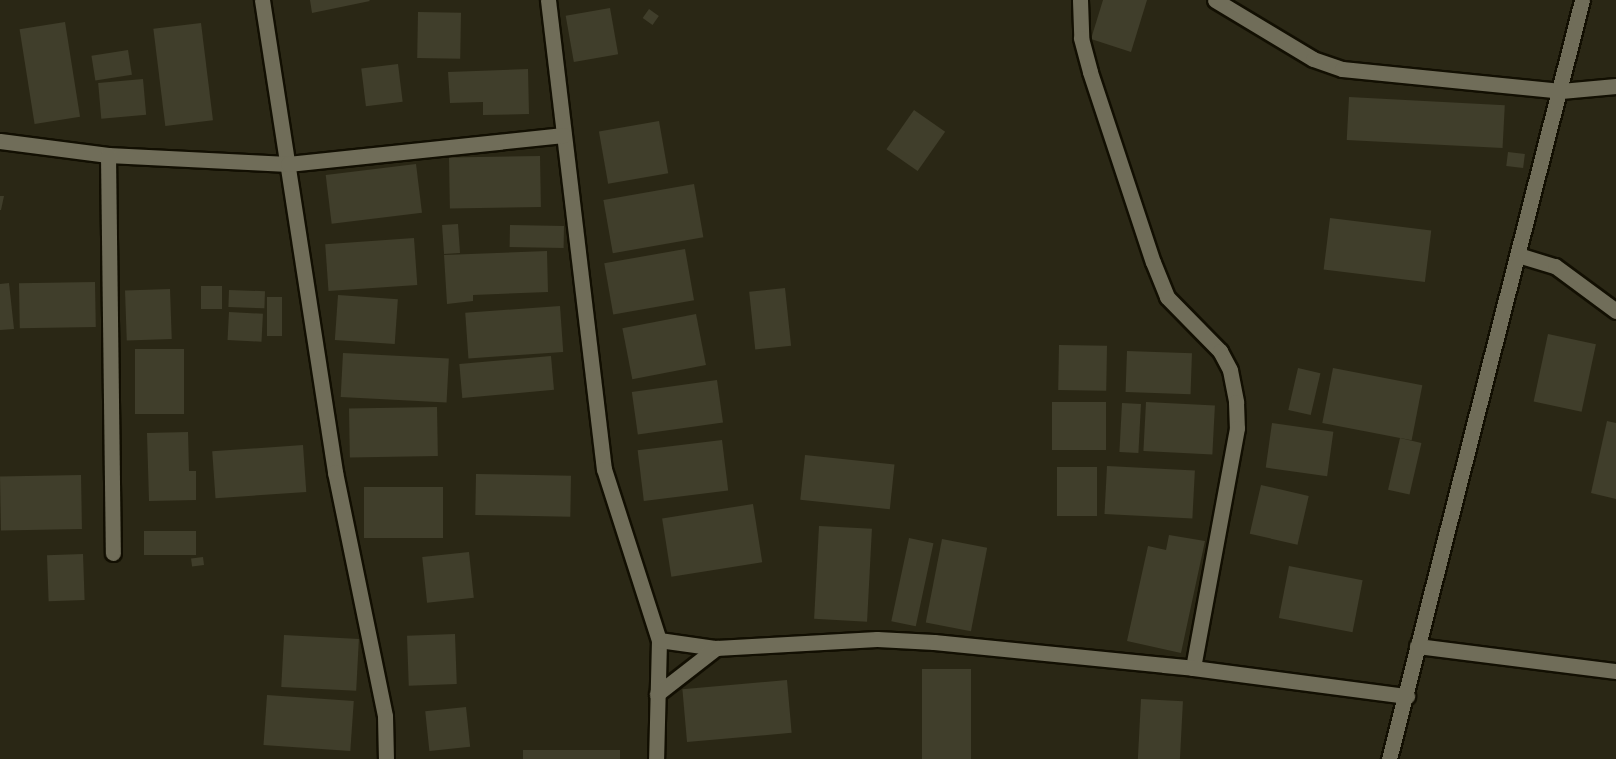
<!DOCTYPE html>
<style>
body{margin:0}
#map{position:relative;width:1616px;height:759px;overflow:hidden;background:#2a2715;font-family:"IBM Plex Sans",sans-serif}
div>[style]{position:absolute}
[style*='--x']{left:calc(var(--x)*1px);top:calc(var(--y)*1px);width:calc(var(--w)*1px);rotate:calc(var(--a)*1deg)}
.building>*{inset:0;background:#403e2b;transform-origin:0 0}
.roads{filter:drop-shadow(2px 0 #120f02) drop-shadow(-2px 0 #120f02) drop-shadow(0 2px #120f02) drop-shadow(0 -2px #120f02)}
.minor>*{height:15px;margin:-7.5px;padding:0 7.5px;transform-origin:7.5px;border-radius:7.5px;background:#706d59}
span{translate:-50% -50%;white-space:nowrap;text-align:center;line-height:1.15;-webkit-text-stroke:4.5px #110f08;paint-order:stroke}
</style>
<div id="map">
<div class="building">
<div style="clip-path:polygon(310px 0,369px 0,370px 1px,312px 13px)"></div>
<div style="clip-path:polygon(1103px 0,1147px 0,1131px 52px,1091px 39px)"></div>
<div style="left:610px;top:8px;width:47px;height:45px;rotate:80deg"></div>
<div style="left:649px;top:9px;width:12px;height:11px;rotate:35deg"></div>
<div style="left:418px;top:12px;width:43px;height:46px;rotate:1deg"></div>
<div style="left:65px;top:22px;width:96px;height:46px;rotate:81deg"></div>
<div style="left:201px;top:23px;width:98px;height:48px;rotate:83deg"></div>
<div style="left:128px;top:50px;width:25px;height:37px;rotate:81deg"></div>
<div style="left:398px;top:64px;width:38px;height:37px;rotate:83deg"></div>
<div style="clip-path:polygon(528px 69px,529px 114px,483px 115px,483px 102px,450px 103px,448px 72px)"></div>
<div style="left:143px;top:79px;width:36px;height:45px;rotate:85deg"></div>
<div style="left:1349px;top:97px;width:156px;height:43px;rotate:3deg"></div>
<div style="left:914px;top:110px;width:38px;height:48px;rotate:35deg"></div>
<div style="left:659px;top:121px;width:53px;height:61px;rotate:80deg"></div>
<div style="left:1508px;top:152px;width:17px;height:14px;rotate:7deg"></div>
<div style="left:540px;top:156px;width:51px;height:91px;rotate:89deg"></div>
<div style="left:416px;top:164px;width:49px;height:91px;rotate:83deg"></div>
<div style="left:694px;top:184px;width:54px;height:92px;rotate:80deg"></div>
<div style="clip-path:polygon(0 196px,4px 196px,1px 210px,0 210px)"></div>
<div style="left:1330px;top:218px;width:102px;height:52px;rotate:7deg"></div>
<div style="left:458px;top:224px;width:29px;height:16px;rotate:86deg"></div>
<div style="left:510px;top:225px;width:54px;height:22px;rotate:1deg"></div>
<div style="left:414px;top:238px;width:47px;height:89px;rotate:86deg"></div>
<div style="left:685px;top:249px;width:52px;height:82px;rotate:80deg"></div>
<div style="clip-path:polygon(547px 251px,548px 292px,473px 295px,473px 301px,447px 304px,444px 255px)"></div>
<div style="left:95px;top:282px;width:45px;height:76px;rotate:89deg"></div>
<div style="clip-path:polygon(9px 283px,14px 329px,0 330px,0 284px)"></div>
<div style="left:201px;top:286px;width:21px;height:23px"></div>
<div style="left:785px;top:288px;width:58px;height:36px;rotate:84deg"></div>
<div style="left:170px;top:289px;width:50px;height:45px;rotate:88deg"></div>
<div style="left:229px;top:290px;width:36px;height:17px;rotate:2deg"></div>
<div style="left:338px;top:295px;width:60px;height:45px;rotate:4deg"></div>
<div style="left:267px;top:297px;width:15px;height:39px"></div>
<div style="left:560px;top:306px;width:46px;height:95px;rotate:86deg"></div>
<div style="left:229px;top:312px;width:34px;height:28px;rotate:3deg"></div>
<div style="left:696px;top:314px;width:52px;height:75px;rotate:79deg"></div>
<div style="left:1548px;top:334px;width:49px;height:69px;rotate:12deg"></div>
<div style="left:1059px;top:345px;width:48px;height:45px;rotate:1deg"></div>
<div style="left:135px;top:349px;width:49px;height:65px"></div>
<div style="left:1127px;top:351px;width:65px;height:41px;rotate:2deg"></div>
<div style="left:343px;top:353px;width:106px;height:44px;rotate:3deg"></div>
<div style="left:551px;top:356px;width:34px;height:92px;rotate:85deg"></div>
<div style="left:1298px;top:368px;width:23px;height:43px;rotate:13deg"></div>
<div style="left:1333px;top:368px;width:91px;height:56px;rotate:11deg"></div>
<div style="left:717px;top:380px;width:43px;height:86px;rotate:82deg"></div>
<div style="left:1052px;top:402px;width:54px;height:48px"></div>
<div style="left:1146px;top:402px;width:69px;height:49px;rotate:3deg"></div>
<div style="left:1122px;top:403px;width:19px;height:49px;rotate:3deg"></div>
<div style="left:437px;top:407px;width:49px;height:88px;rotate:89deg"></div>
<div style="clip-path:polygon(1607px 421px,1616px 423px,1616px 499px,1591px 493px)"></div>
<div style="left:1272px;top:423px;width:62px;height:45px;rotate:8deg"></div>
<div style="clip-path:polygon(188px 432px,189px 471px,196px 471px,196px 500px,149px 501px,147px 433px)"></div>
<div style="left:1400px;top:438px;width:22px;height:53px;rotate:13deg"></div>
<div style="left:722px;top:440px;width:51px;height:85px;rotate:83deg"></div>
<div style="left:303px;top:445px;width:47px;height:91px;rotate:86deg"></div>
<div style="left:805px;top:455px;width:90px;height:45px;rotate:6deg"></div>
<div style="left:1107px;top:466px;width:88px;height:48px;rotate:3deg"></div>
<div style="left:1057px;top:467px;width:40px;height:49px"></div>
<div style="left:476px;top:474px;width:95px;height:41px;rotate:1deg"></div>
<div style="left:81px;top:475px;width:54px;height:81px;rotate:89deg"></div>
<div style="left:1261px;top:485px;width:49px;height:50px;rotate:13deg"></div>
<div style="left:364px;top:487px;width:79px;height:51px"></div>
<div style="left:753px;top:504px;width:59px;height:92px;rotate:81deg"></div>
<div style="left:819px;top:526px;width:53px;height:93px;rotate:3deg"></div>
<div style="left:144px;top:531px;width:52px;height:24px"></div>
<div style="clip-path:polygon(1169px 535px,1205px 541px,1181px 653px,1127px 641px,1148px 546px,1166px 550px)"></div>
<div style="left:909px;top:538px;width:25px;height:85px;rotate:12deg"></div>
<div style="left:942px;top:539px;width:46px;height:85px;rotate:11deg"></div>
<div style="left:469px;top:552px;width:46px;height:47px;rotate:84deg"></div>
<div style="left:83px;top:554px;width:46px;height:36px;rotate:88deg"></div>
<div style="left:203px;top:557px;width:8px;height:12px;rotate:83deg"></div>
<div style="left:1289px;top:566px;width:75px;height:53px;rotate:11deg"></div>
<div style="left:455px;top:634px;width:50px;height:48px;rotate:88deg"></div>
<div style="left:284px;top:635px;width:75px;height:52px;rotate:3deg"></div>
<div style="left:922px;top:669px;width:49px;height:90px"></div>
<div style="left:787px;top:680px;width:53px;height:105px;rotate:85deg"></div>
<div style="left:267px;top:695px;width:87px;height:50px;rotate:4deg"></div>
<div style="left:1141px;top:699px;width:42px;height:60px;rotate:3deg"></div>
<div style="left:466px;top:707px;width:40px;height:41px;rotate:84deg"></div>
<div style="left:523px;top:750px;width:97px;height:9px"></div>
</div>
<div class="roads">
<div class="minor">
<div style="--x:262;--y:0;--w:478;--a:81.2"></div>
<div style="--x:335;--y:472;--w:249;--a:78.4"></div>
<div style="--x:385;--y:716;--w:43;--a:88.7"></div>
<div style="--x:548;--y:0;--w:472;--a:83.2"></div>
<div style="--x:604;--y:469;--w:180;--a:72.2"></div>
<div style="--x:659;--y:640;--w:119;--a:91.4"></div>
<div style="--x:1080;--y:0;--w:38;--a:88"></div>
<div style="--x:1081;--y:38;--w:35;--a:75"></div>
<div style="--x:1090;--y:72;--w:200;--a:71.7"></div>
<div style="--x:1153;--y:262;--w:38;--a:68"></div>
<div style="--x:1167;--y:297;--w:76;--a:45.5"></div>
<div style="--x:1220;--y:351;--w:21;--a:62"></div>
<div style="--x:1230;--y:370;--w:33;--a:79"></div>
<div style="--x:1236;--y:402;--w:26;--a:88"></div>
<div style="--x:1237;--y:428;--w:244;--a:100.4"></div>
<div style="--x:1215;--y:0;--w:114;--a:31"></div>
<div style="--x:1313;--y:59;--w:31;--a:19"></div>
<div style="--x:1342;--y:69;--w:220;--a:5.7"></div>
<div style="--x:1561;--y:91;--w:55;--a:-5.2"></div>
<div style="--x:0;--y:141;--w:109;--a:7.4"></div>
<div style="--x:108;--y:155;--w:180;--a:2.9"></div>
<div style="--x:288;--y:164;--w:277;--a:-6"></div>
<div style="--x:108;--y:155;--w:398;--a:89.3"></div>
<div style="--x:1518;--y:255;--w:39;--a:17"></div>
<div style="--x:1555;--y:266;--w:76;--a:36.4"></div>
<div style="--x:659;--y:640;--w:58;--a:8"></div>
<div style="--x:716;--y:648;--w:161;--a:-3.2"></div>
<div style="--x:877;--y:639;--w:57;--a:3"></div>
<div style="--x:934;--y:642;--w:260;--a:5.7"></div>
<div style="--x:1193;--y:668;--w:216;--a:7.5"></div>
<div style="--x:1417;--y:646;--w:201;--a:7.2"></div>
<div style="--x:657;--y:694;--w:75;--a:-37.9"></div>
<div style="--x:1389;--y:759;--w:783;--a:-75.73"></div>
</div>
</div>
</div>
